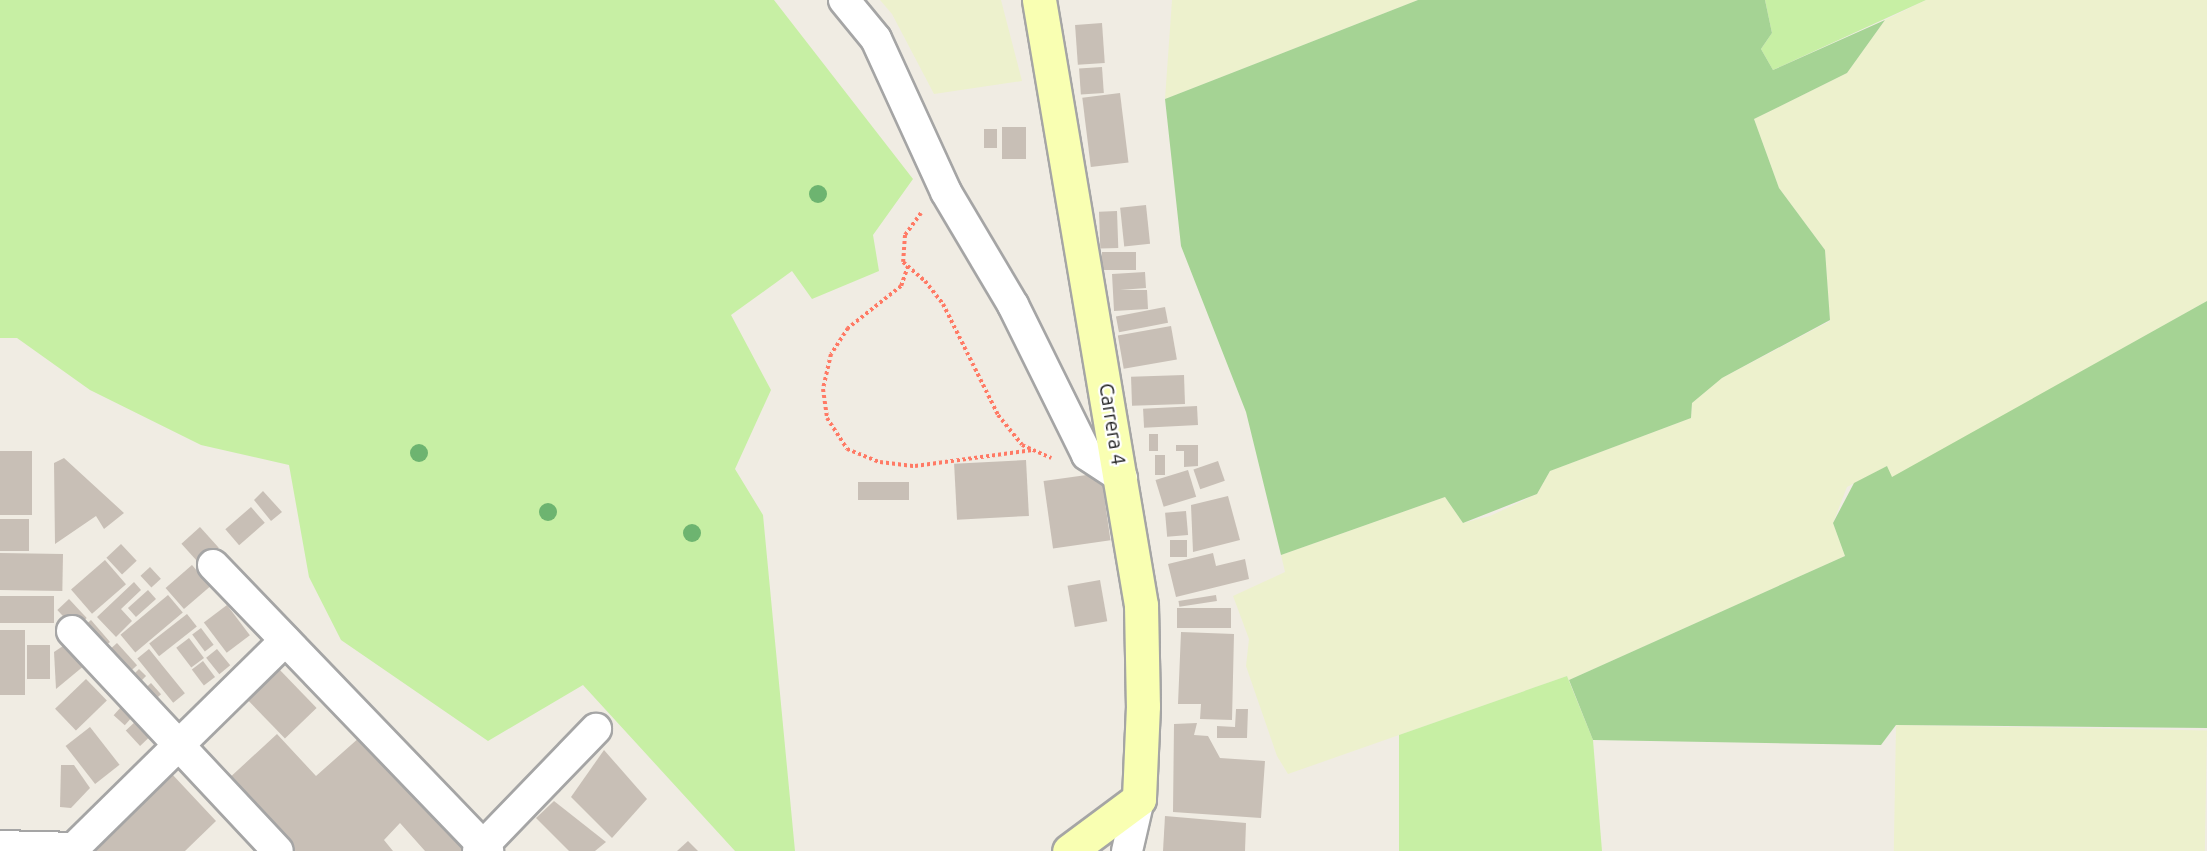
<!DOCTYPE html>
<style>
body{margin:0}
#map{position:relative;width:2207px;height:851px;overflow:hidden;background:#f0ece3;font-family:Ubuntu,sans-serif}
div>[style]{position:absolute}
[style*='--x']{left:calc(var(--x)*1px);top:calc(var(--y)*1px);width:calc(var(--w)*1px);rotate:calc(var(--a)*1deg)}
.farmland>*{inset:0;background:#edf1cd;transform-origin:0 0}
.grass>*{inset:0;background:#c7efa4}
.forest>*{inset:0;background:#a5d394}
.building>*{inset:0;background:#c8bfb6;transform-origin:0 0}
.path>*{height:4px;margin-top:-2px;transform-origin:0;background:repeating-linear-gradient(90deg,#ff7a65 0 3px,transparent 0 6px)}
.roads{filter:drop-shadow(2px 0 #a5a5a5) drop-shadow(-2px 0 #a5a5a5) drop-shadow(0 2px #a5a5a5) drop-shadow(0 -2px #a5a5a5)}
.street>*{height:30px;margin:-15px;padding:0 15px;transform-origin:15px;border-radius:15px;background:#fff}
.secondary>*{height:33px;margin:-16.5px;padding:0 16.5px;transform-origin:16.5px;border-radius:16.5px;background:#f9ffb2}
.trees>*{width:18px;height:18px;margin:-9px;border-radius:50%;background:#6db470}
span{translate:-50% -50%;white-space:nowrap;text-align:center;line-height:1.15;-webkit-text-stroke:4.5px #fff;paint-order:stroke}
.street-label{font-size:20px;color:#1e1e1e}
</style>
<div id="map">
<div class="farmland">
<div style="clip-path:polygon(880px 0,1001px 0,1022px 81px,934px 94px,892px 14px)"></div>
<div style="clip-path:polygon(1172px 0,1418px 0,1165px 99px)"></div>
<div style="clip-path:polygon(1926px 0,2207px 0,2207px 301px,1892px 478px,1887px 466px,1847px 487px,1833px 523px,1845px 556px,1569px 680px,1567px 676px,1288px 774px,1277px 756px,1246px 666px,1249px 639px,1233px 596px,1285px 572px,1281px 555px,1445px 497px,1463px 523px,1490px 516px,1537px 494px,1550px 471px,1691px 418px,1692px 403px,1722px 378px,1830px 321px,1825px 250px,1779px 188px,1754px 119px,1847px 73px,1885px 20px)"></div>
<div style="left:1896px;top:725px;width:311px;height:126px;rotate:1deg"></div>
</div>
<div class="grass">
<div style="clip-path:polygon(0 0,774px 0,913px 179px,873px 235px,879px 271px,812px 299px,792px 271px,731px 315px,771px 390px,735px 469px,763px 515px,795px 851px,735px 851px,583px 685px,488px 741px,341px 640px,309px 577px,289px 465px,201px 445px,90px 390px,17px 338px,0 338px)"></div>
<div style="clip-path:polygon(1765px 0,1926px 0,1773px 70px,1761px 49px,1772px 33px)"></div>
<div style="clip-path:polygon(1567px 676px,1593px 740px,1602px 851px,1399px 851px,1399px 735px)"></div>
</div>
<div class="forest">
<div style="clip-path:polygon(1418px 0,1765px 0,1772px 33px,1761px 49px,1773px 70px,1885px 20px,1847px 73px,1754px 119px,1779px 188px,1825px 250px,1830px 320px,1722px 378px,1692px 403px,1691px 418px,1550px 471px,1537px 494px,1463px 523px,1445px 497px,1281px 555px,1246px 412px,1181px 246px,1165px 99px)"></div>
<div style="clip-path:polygon(2207px 301px,2207px 728px,1896px 725px,1881px 745px,1593px 740px,1569px 680px,1845px 556px,1833px 523px,1854px 483px,1887px 466px,1892px 477px)"></div>
</div>
<div class="building">
<div style="left:1102px;top:23px;width:40px;height:27px;rotate:86deg"></div>
<div style="left:1102px;top:67px;width:26px;height:23px;rotate:86deg"></div>
<div style="left:1120px;top:93px;width:70px;height:38px;rotate:83deg"></div>
<div style="left:1026px;top:127px;width:32px;height:24px;rotate:90deg"></div>
<div style="left:984px;top:129px;width:13px;height:19px"></div>
<div style="left:1146px;top:205px;width:39px;height:26px;rotate:84deg"></div>
<div style="left:1117px;top:211px;width:37px;height:18px;rotate:88deg"></div>
<div style="left:1102px;top:252px;width:34px;height:18px"></div>
<div style="clip-path:polygon(1145px 272px,1146px 288px,1120px 290px,1147px 290px,1148px 309px,1114px 311px,1112px 274px)"></div>
<div style="left:1165px;top:307px;width:16px;height:50px;rotate:79deg"></div>
<div style="left:1171px;top:326px;width:34px;height:54px;rotate:80deg"></div>
<div style="left:1184px;top:375px;width:29px;height:53px;rotate:88deg"></div>
<div style="left:1197px;top:406px;width:19px;height:54px;rotate:87deg"></div>
<div style="left:1149px;top:434px;width:9px;height:17px"></div>
<div style="clip-path:polygon(1176px 445px,1198px 445px,1198px 466px,1184px 467px,1184px 451px,1176px 451px)"></div>
<div style="left:0;top:451px;width:32px;height:64px"></div>
<div style="left:1165px;top:455px;width:20px;height:10px;rotate:90deg"></div>
<div style="clip-path:polygon(64px 458px,124px 513px,104px 529px,96px 516px,55px 544px,54px 463px)"></div>
<div style="left:1026px;top:460px;width:56px;height:72px;rotate:87deg"></div>
<div style="left:1218px;top:461px;width:21px;height:26px;rotate:71deg"></div>
<div style="left:1188px;top:470px;width:28px;height:34px;rotate:73deg"></div>
<div style="left:1101px;top:473px;width:68px;height:58px;rotate:82deg"></div>
<div style="left:858px;top:482px;width:51px;height:18px"></div>
<div style="clip-path:polygon(263px 491px,282px 512px,271px 521px,254px 500px)"></div>
<div style="clip-path:polygon(1228px 496px,1240px 540px,1193px 552px,1191px 505px)"></div>
<div style="left:251px;top:507px;width:21px;height:34px;rotate:49deg"></div>
<div style="left:1186px;top:511px;width:24px;height:21px;rotate:85deg"></div>
<div style="left:29px;top:519px;width:32px;height:29px;rotate:90deg"></div>
<div style="left:200px;top:527px;width:28px;height:25px;rotate:48deg"></div>
<div style="left:1187px;top:540px;width:17px;height:17px;rotate:90deg"></div>
<div style="left:121px;top:544px;width:23px;height:20px;rotate:47deg"></div>
<div style="left:0;top:553px;width:63px;height:37px;rotate:1deg"></div>
<div style="clip-path:polygon(1213px 553px,1216px 566px,1245px 559px,1249px 579px,1176px 597px,1168px 564px)"></div>
<div style="left:105px;top:560px;width:32px;height:45px;rotate:49deg"></div>
<div style="left:192px;top:565px;width:28px;height:35px;rotate:49deg"></div>
<div style="left:150px;top:567px;width:16px;height:13px;rotate:47deg"></div>
<div style="left:1100px;top:580px;width:42px;height:33px;rotate:80deg"></div>
<div style="clip-path:polygon(134px 582px,141px 590px,121px 609px,132px 621px,116px 637px,97px 617px)"></div>
<div style="left:148px;top:590px;width:12px;height:27px;rotate:48deg"></div>
<div style="left:168px;top:595px;width:23px;height:62px;rotate:50deg"></div>
<div style="left:1216px;top:595px;width:6px;height:38px;rotate:81deg"></div>
<div style="left:0;top:596px;width:54px;height:27px"></div>
<div style="left:69px;top:599px;width:26px;height:16px;rotate:47deg"></div>
<div style="left:227px;top:605px;width:38px;height:29px;rotate:53deg"></div>
<div style="left:1177px;top:608px;width:54px;height:20px"></div>
<div style="left:187px;top:614px;width:16px;height:48px;rotate:52deg"></div>
<div style="left:91px;top:620px;width:29px;height:16px;rotate:49deg"></div>
<div style="left:201px;top:628px;width:21px;height:11px;rotate:53deg"></div>
<div style="left:0;top:630px;width:25px;height:65px"></div>
<div style="clip-path:polygon(1181px 632px,1234px 634px,1232px 720px,1200px 719px,1201px 704px,1178px 704px)"></div>
<div style="left:189px;top:638px;width:25px;height:16px;rotate:53deg"></div>
<div style="clip-path:polygon(72px 640px,91px 660px,56px 689px,54px 652px)"></div>
<div style="left:117px;top:643px;width:30px;height:20px;rotate:48deg"></div>
<div style="left:27px;top:645px;width:23px;height:34px"></div>
<div style="left:149px;top:649px;width:57px;height:15px;rotate:51deg"></div>
<div style="left:217px;top:649px;width:21px;height:14px;rotate:51deg"></div>
<div style="left:203px;top:661px;width:20px;height:14px;rotate:53deg"></div>
<div style="left:277px;top:667px;width:57px;height:44px;rotate:46deg"></div>
<div style="left:139px;top:669px;width:10px;height:18px;rotate:45deg"></div>
<div style="left:86px;top:679px;width:30px;height:43px;rotate:46deg"></div>
<div style="left:151px;top:683px;width:15px;height:17px;rotate:48deg"></div>
<div style="left:121px;top:707px;width:15px;height:11px;rotate:42deg"></div>
<div style="clip-path:polygon(1236px 709px,1248px 709px,1247px 738px,1217px 738px,1217px 726px,1235px 727px)"></div>
<div style="left:136px;top:721px;width:21px;height:14px;rotate:47deg"></div>
<div style="clip-path:polygon(1197px 723px,1194px 735px,1208px 736px,1220px 758px,1265px 761px,1261px 818px,1173px 812px,1174px 724px)"></div>
<div style="left:90px;top:727px;width:48px;height:31px;rotate:52deg"></div>
<div style="clip-path:polygon(277px 734px,316px 776px,360px 737px,474px 844px,465px 851px,425px 851px,400px 823px,384px 840px,393px 851px,291px 851px,226px 781px)"></div>
<div style="clip-path:polygon(604px 750px,647px 799px,612px 838px,571px 797px)"></div>
<div style="clip-path:polygon(61px 765px,74px 765px,90px 788px,71px 808px,60px 807px)"></div>
<div style="clip-path:polygon(171px 773px,216px 821px,185px 851px,96px 851px,91px 846px)"></div>
<div style="clip-path:polygon(554px 801px,606px 842px,595px 851px,569px 851px,536px 818px)"></div>
<div style="clip-path:polygon(1165px 816px,1246px 823px,1245px 851px,1163px 851px)"></div>
<div style="clip-path:polygon(688px 841px,698px 851px,677px 851px)"></div>
</div>
<div class="path">
<div style="--x:921;--y:213;--w:27;--a:126"></div>
<div style="--x:905;--y:235;--w:27;--a:94"></div>
<div style="--x:903;--y:262;--w:29;--a:41"></div>
<div style="--x:925;--y:281;--w:29;--a:52"></div>
<div style="--x:943;--y:304;--w:124;--a:63.6"></div>
<div style="--x:998;--y:415;--w:38;--a:51"></div>
<div style="--x:1022;--y:445;--w:32;--a:24"></div>
<div style="--x:908;--y:266;--w:21;--a:109"></div>
<div style="--x:901;--y:286;--w:68;--a:141.6"></div>
<div style="--x:848;--y:328;--w:31;--a:123"></div>
<div style="--x:831;--y:354;--w:36;--a:103"></div>
<div style="--x:823;--y:389;--w:29;--a:82"></div>
<div style="--x:827;--y:418;--w:37;--a:57"></div>
<div style="--x:847;--y:449;--w:35;--a:22"></div>
<div style="--x:880;--y:462;--w:35;--a:7"></div>
<div style="--x:915;--y:466;--w:119;--a:-7.7"></div>
</div>
<div class="roads">
<div class="street">
<div style="--x:844;--y:0;--w:50;--a:50.6"></div>
<div style="--x:876;--y:39;--w:168;--a:65.4"></div>
<div style="--x:946;--y:192;--w:131;--a:59.3"></div>
<div style="--x:1013;--y:305;--w:167;--a:63.7"></div>
<div style="--x:1087;--y:455;--w:42;--a:33.3"></div>
<div style="--x:213;--y:565;--w:397;--a:46.1"></div>
<div style="--x:72;--y:631;--w:301;--a:46.9"></div>
<div style="--x:0;--y:846;--w:74;--a:1.5"></div>
<div style="--x:74;--y:848;--w:296;--a:-44.5"></div>
<div style="--x:478;--y:851;--w:170;--a:-46"></div>
<div style="--x:1127;--y:851;--w:53;--a:-77"></div>
</div>
<div class="secondary">
<div style="--x:1039;--y:0;--w:614;--a:80.43"></div>
<div style="--x:1141;--y:605;--w:101;--a:88.9"></div>
<div style="--x:1143;--y:706;--w:93;--a:92.5"></div>
<div style="--x:1139;--y:799;--w:87;--a:143.4"></div>
</div>
</div>
<div class="trees">
<div style="left:818px;top:194px"></div>
<div style="left:419px;top:453px"></div>
<div style="left:548px;top:512px"></div>
<div style="left:692px;top:533px"></div>
</div>
<div class="street-label">
<span style="left:1113px;top:424px;rotate:81deg">Carrera 4</span>
</div>
</div>
